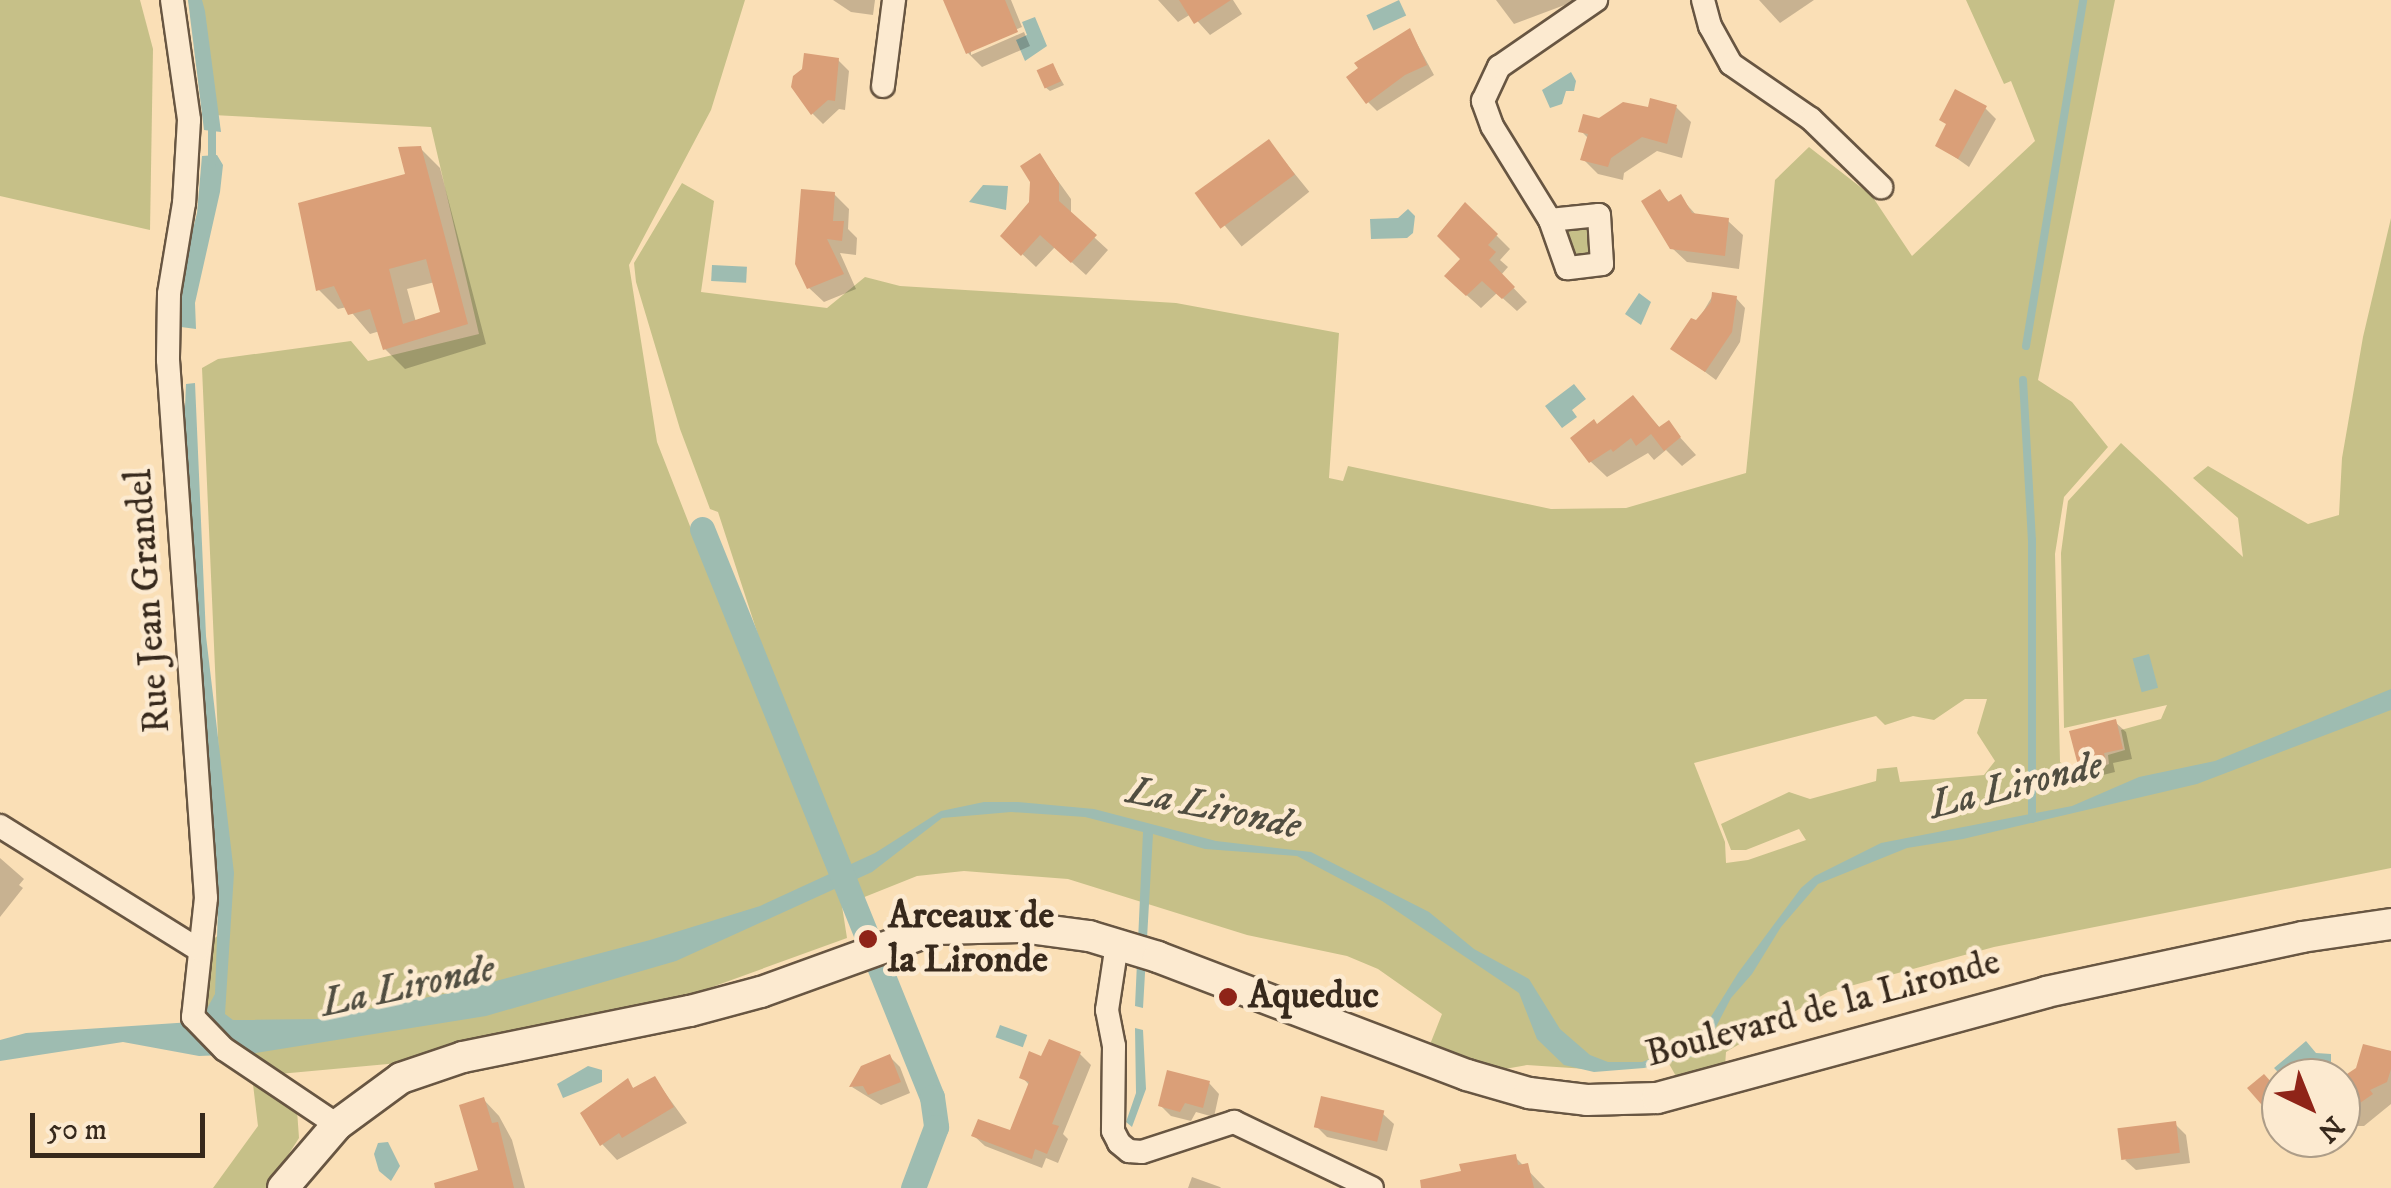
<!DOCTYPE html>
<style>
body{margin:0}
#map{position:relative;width:2391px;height:1188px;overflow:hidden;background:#fadfb6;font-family:"IM FELL DW Pica",serif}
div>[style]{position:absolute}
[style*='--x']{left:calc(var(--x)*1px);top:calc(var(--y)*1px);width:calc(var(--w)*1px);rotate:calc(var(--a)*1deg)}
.green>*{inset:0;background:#c6c088}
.water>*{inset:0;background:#9ebcb1;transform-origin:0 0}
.shadow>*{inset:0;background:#0003;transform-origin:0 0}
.stream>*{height:8px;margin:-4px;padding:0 4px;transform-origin:4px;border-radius:4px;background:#9ebcb1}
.canal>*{height:25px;margin:-12.5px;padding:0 12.5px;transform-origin:12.5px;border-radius:12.5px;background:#9ebcb1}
.building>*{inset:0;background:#da9f78;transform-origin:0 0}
.roads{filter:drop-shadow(2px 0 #685642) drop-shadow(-2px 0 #685642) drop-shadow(0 2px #685642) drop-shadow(0 -2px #685642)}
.street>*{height:22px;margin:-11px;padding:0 11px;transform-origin:11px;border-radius:11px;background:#fcead0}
.secondary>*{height:30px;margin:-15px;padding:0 15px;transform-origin:15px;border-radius:15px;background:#fcead0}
.dots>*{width:28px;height:28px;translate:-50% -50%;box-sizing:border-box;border:5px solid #fcead0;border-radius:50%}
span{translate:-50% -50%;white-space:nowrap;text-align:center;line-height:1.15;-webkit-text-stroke:9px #fcead0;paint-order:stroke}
.street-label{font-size:38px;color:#37291c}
.poi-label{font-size:38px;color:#37291c;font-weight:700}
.left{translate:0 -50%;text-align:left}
.water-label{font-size:40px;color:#514e41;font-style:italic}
.north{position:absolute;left:2261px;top:1058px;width:100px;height:100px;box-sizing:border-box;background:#fcead0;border:2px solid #ad9d88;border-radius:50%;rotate:137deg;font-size:28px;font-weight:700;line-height:40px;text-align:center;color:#37291c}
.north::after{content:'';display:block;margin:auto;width:35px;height:45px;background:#8f2418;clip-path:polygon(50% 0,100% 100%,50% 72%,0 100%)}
.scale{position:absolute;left:30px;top:1113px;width:175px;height:45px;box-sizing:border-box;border:5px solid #37291c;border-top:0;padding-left:12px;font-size:30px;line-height:35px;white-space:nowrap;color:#37291c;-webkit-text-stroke:8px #fcead0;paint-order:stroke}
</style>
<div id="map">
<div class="green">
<div style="clip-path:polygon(0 0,140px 0,153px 49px,150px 230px,0 196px)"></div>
<div style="clip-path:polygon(evenodd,188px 0,745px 0,711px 110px,629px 265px,657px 442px,737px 646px,759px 638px,718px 512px,710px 509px,680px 429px,636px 282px,634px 263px,682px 183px,714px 201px,701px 292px,827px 308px,865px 277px,900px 286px,1176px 303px,1339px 333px,1329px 478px,1343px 481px,1348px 466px,1551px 509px,1626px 508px,1746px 473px,1775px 180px,1809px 147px,1872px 196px,1912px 256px,2035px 141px,2011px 81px,2004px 84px,1966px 0,2115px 0,2038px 380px,2072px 402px,2108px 447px,2064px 497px,2055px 554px,2060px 762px,2079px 776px,2109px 764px,2108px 755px,2125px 750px,2121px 730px,2161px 719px,2167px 705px,2064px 728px,2061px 553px,2068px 501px,2121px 443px,2243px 557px,2238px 518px,2193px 478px,2208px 466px,2308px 524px,2339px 515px,2342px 458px,2363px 337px,2391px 218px,2391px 868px,1994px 947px,1828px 992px,1726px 1052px,1725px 1066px,1677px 1078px,1668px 1062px,1601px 1070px,1527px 1065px,1499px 1070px,1429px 1047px,1442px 1014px,1378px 969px,1347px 956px,1247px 935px,1068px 879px,964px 871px,917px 876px,842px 906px,847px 938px,690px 995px,505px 1032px,399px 1063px,279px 1074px,252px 1061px,202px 1014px,207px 943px,222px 933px,220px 784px,202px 368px,218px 359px,351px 341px,368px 361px,479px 334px,431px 127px,213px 115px,188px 0,1965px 699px,1987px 699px,1977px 733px,1995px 761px,1984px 775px,1900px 782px,1897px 767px,1877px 769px,1876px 781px,1810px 799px,1789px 792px,1721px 824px,1731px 850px,1746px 850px,1799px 829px,1806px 840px,1748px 860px,1726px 863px,1725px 842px,1694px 763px,1876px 716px,1885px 725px,1913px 716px,1934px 720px,1965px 699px)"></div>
<div style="clip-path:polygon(1591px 227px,1594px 251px,1575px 258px,1565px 231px)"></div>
<div style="clip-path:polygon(252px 1076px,297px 1110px,299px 1138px,267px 1188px,213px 1188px,258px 1126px)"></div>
</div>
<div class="water">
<div style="clip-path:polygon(188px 0,202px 0,205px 11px,221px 132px,204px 130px)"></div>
<div style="left:1399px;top:0;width:17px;height:36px;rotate:65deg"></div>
<div style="clip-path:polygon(1035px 17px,1047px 46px,1025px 61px,1016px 40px,1027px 35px,1022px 22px)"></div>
<div style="clip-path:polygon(1571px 72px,1576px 81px,1574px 91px,1566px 91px,1562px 104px,1550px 108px,1542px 90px)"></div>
<div style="clip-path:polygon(217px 155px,223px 165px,220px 192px,195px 303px,196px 329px,181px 327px,183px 268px,197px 213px,202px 156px)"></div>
<div style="clip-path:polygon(983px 185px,1008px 186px,1006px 210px,969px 202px)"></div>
<div style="clip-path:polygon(1408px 209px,1415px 216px,1413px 233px,1407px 238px,1371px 239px,1370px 219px,1398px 218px)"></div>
<div style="left:712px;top:265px;width:35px;height:16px;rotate:3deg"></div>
<div style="clip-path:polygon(1639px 293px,1651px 302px,1641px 325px,1625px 314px)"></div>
<div style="clip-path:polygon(195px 383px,206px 636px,234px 873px,225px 1014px,233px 1020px,319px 1019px,454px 992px,650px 940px,760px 906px,875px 853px,941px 811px,984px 802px,1018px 802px,1094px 809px,1216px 841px,1311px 852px,1429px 912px,1474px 949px,1529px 979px,1560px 1029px,1590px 1055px,1608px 1062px,1642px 1062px,1696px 1041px,1738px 973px,1801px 888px,1815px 876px,1881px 843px,2072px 806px,2139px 777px,2215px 761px,2391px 689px,2391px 710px,2197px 784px,1963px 839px,1907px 848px,1818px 884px,1781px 927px,1752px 974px,1731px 998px,1705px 1048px,1695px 1056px,1644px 1068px,1594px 1072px,1564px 1065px,1537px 1039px,1519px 993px,1382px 901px,1297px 856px,1205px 849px,1153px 834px,1143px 1008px,1135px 1006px,1143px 832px,1085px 817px,1011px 812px,942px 818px,872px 872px,676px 961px,486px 1016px,249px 1054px,199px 1056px,123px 1042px,0 1061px,0 1040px,26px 1033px,207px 1021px,204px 1014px,215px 994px,218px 908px,184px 431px,186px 384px)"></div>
<div style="clip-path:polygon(1574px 384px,1586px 399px,1572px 410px,1577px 417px,1562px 428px,1545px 406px)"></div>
<div style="left:2149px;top:654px;width:35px;height:17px;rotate:75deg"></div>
<div style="left:1000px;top:1025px;width:29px;height:13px;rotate:20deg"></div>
<div style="clip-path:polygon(1135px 1028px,1143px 1030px,1146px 1089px,1132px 1127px,1126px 1122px,1136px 1093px)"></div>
<div style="clip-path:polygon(2306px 1041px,2316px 1053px,2331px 1054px,2331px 1066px,2313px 1068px,2298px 1078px,2284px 1078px,2274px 1068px)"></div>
<div style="clip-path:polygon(588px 1066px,602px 1070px,602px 1082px,563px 1098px,557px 1084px)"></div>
<div style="clip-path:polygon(388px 1142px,400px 1166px,391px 1181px,379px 1171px,374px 1154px,378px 1143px)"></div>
</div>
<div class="shadow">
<div style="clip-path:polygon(833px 0,875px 0,873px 15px,851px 12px)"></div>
<div style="clip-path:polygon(953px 0,1011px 0,1022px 27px,971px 49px,971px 55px,1024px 32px,1030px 46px,982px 67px,968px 53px)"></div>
<div style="clip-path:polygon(1158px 0,1233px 0,1242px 14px,1210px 35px,1191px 14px,1178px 22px)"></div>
<div style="clip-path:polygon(1496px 0,1578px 0,1514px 24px)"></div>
<div style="clip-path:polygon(1759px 0,1814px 0,1780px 23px)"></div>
<div style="clip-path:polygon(1410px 31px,1434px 75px,1377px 111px,1368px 102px)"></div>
<div style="clip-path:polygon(838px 60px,849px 71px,845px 110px,839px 109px,823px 124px,812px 113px)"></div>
<div style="clip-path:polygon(1053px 66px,1064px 85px,1050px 91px,1045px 87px)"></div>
<div style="clip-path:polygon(1676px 107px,1691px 122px,1682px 158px,1657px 151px,1624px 173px,1623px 180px,1598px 174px,1583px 159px,1589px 139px,1581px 131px,1600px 121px)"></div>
<div style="clip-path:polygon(1985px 108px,1996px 119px,1969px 167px,1938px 145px)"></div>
<div style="left:1269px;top:142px;width:64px;height:87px;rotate:51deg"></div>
<div style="clip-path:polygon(evenodd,420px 148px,440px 168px,486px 344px,405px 369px,385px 349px,380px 331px,370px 334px,347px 307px,338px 309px,318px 289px,408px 175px,420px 148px,435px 282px,443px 314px,416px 322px,407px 289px,435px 282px)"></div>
<div style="clip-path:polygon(1040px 156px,1071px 199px,1071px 216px,1108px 250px,1086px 275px,1055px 247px,1036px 267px,1003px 236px,1032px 203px)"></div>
<div style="clip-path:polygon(1660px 192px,1670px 203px,1680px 197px,1698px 217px,1728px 221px,1743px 235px,1739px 269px,1687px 262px,1672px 248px)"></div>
<div style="clip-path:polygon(834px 194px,849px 209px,848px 229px,857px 238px,856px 255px,840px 253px,856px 289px,824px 302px,809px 288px)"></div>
<div style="clip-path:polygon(1466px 205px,1510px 249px,1500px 260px,1508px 267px,1501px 275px,1527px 302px,1517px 311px,1497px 293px,1481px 308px,1461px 290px)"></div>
<div style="clip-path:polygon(1713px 295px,1736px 298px,1745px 308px,1740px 342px,1716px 380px,1673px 348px,1696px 324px)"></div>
<div style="clip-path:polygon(1633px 398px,1661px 429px,1668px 424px,1696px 455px,1682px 466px,1666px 450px,1654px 460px,1648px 453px,1607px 477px,1590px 461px)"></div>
<div style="clip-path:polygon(2115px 722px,2126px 732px,2132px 759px,2113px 763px,2115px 772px,2091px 778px,2081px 768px)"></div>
<div style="clip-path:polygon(0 858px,24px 879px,19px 885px,23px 888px,0 917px)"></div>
<div style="clip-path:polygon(2364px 1047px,2391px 1051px,2391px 1104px,2364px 1126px,2341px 1126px,2341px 1082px,2358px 1070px)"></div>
<div style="clip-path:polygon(1080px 1054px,1091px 1065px,1063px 1134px,1068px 1139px,1058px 1163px,1046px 1158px,1042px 1168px,985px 1146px,974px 1136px,1011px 1134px,1030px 1086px,1022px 1077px)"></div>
<div style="clip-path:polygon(889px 1056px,900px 1067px,910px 1093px,881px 1105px,852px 1087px)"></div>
<div style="clip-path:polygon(655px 1079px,687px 1123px,617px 1160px,602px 1144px,627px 1082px,635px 1090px)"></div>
<div style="clip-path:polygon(1209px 1083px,1219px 1094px,1214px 1117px,1196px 1112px,1191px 1121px,1171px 1116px,1160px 1105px)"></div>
<div style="clip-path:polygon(2251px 1088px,2281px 1095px,2281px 1121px,2270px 1110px)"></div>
<div style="clip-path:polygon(484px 1100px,499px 1116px,512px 1140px,525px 1188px,467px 1188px,481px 1172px)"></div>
<div style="clip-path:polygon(1383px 1114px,1394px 1124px,1387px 1151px,1327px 1137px,1316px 1126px)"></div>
<div style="clip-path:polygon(2175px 1124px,2186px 1135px,2190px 1163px,2136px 1170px,2125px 1160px)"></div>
<div style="clip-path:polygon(1515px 1157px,1545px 1188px,1456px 1188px)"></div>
<div style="clip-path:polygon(1192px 1177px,1220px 1187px,1221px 1188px,1188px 1188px)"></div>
</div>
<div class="stream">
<div style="--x:212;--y:164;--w:41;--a:-90"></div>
<div style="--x:2026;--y:346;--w:351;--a:-80.6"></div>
<div style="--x:2023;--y:380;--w:160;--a:86.8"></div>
<div style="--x:2032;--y:540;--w:279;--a:90"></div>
</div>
<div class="canal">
<div style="--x:702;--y:529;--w:613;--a:67.96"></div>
<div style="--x:932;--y:1097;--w:30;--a:82"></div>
<div style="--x:936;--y:1127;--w:65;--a:110.7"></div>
</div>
<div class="building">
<div style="clip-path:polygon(943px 0,1005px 0,1018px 32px,966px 54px)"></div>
<div style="clip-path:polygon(1179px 0,1231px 0,1194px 24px)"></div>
<div style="clip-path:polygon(1410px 28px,1427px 65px,1405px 75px,1366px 104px,1346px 77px,1358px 68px,1354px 63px)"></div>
<div style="clip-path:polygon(804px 53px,839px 58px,835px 101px,828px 100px,811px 115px,791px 87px,793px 76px,802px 69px)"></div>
<div style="left:1053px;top:63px;width:20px;height:18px;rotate:66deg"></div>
<div style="clip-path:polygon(1955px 89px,1987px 106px,1958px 159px,1935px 146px,1946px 124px,1939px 120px)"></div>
<div style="clip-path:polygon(1650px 98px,1677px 105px,1667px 144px,1642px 137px,1611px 158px,1608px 167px,1580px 160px,1588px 134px,1578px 132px,1583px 114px,1599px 118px,1623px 102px,1648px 107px)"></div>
<div style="left:1269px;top:139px;width:44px;height:92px;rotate:54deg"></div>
<div style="clip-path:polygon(evenodd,421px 146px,468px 324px,383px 350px,370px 309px,348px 315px,334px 286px,316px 291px,298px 203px,405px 174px,398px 147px,421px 146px,426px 259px,440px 312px,403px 324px,389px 269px,426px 259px)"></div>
<div style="clip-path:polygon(1040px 153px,1059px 183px,1059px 201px,1097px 235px,1071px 263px,1040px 235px,1021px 256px,1000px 236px,1029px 202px,1030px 182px,1020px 166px)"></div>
<div style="clip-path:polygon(801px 189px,835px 192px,833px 221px,844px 221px,842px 241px,827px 239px,844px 274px,807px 289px,795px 264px)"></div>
<div style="clip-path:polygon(1660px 189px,1668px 202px,1681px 194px,1692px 213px,1729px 218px,1725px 256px,1670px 249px,1641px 201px)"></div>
<div style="clip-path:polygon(1465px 202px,1498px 234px,1488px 245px,1496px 252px,1489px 260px,1515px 287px,1502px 299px,1482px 281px,1466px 296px,1444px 276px,1460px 259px,1437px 236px)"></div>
<div style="clip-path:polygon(1712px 292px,1737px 296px,1732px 332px,1705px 372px,1670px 349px,1691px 318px,1696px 320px,1711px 302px)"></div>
<div style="clip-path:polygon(1633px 395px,1659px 427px,1669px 420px,1681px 437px,1664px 451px,1651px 434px,1636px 446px,1631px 438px,1613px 452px,1611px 449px,1589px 463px,1570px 438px,1594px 419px,1597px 424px)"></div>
<div style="clip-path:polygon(2116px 719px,2123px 749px,2104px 753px,2106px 762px,2079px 769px,2069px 731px)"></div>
<div style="clip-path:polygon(1049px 1039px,1081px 1052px,1052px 1124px,1059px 1126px,1047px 1154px,1035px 1149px,1032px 1159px,971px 1136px,978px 1119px,1010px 1130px,1029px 1082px,1019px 1078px,1029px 1051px,1041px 1056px)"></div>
<div style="clip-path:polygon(2363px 1044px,2391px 1051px,2391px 1069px,2387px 1082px,2370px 1090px,2373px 1094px,2341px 1116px,2341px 1078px,2356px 1068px)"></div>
<div style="clip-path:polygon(890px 1054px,901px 1082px,868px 1095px,863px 1086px,849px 1087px,861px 1066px)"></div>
<div style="clip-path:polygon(1167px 1070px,1210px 1081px,1203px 1108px,1185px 1103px,1180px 1112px,1158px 1106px)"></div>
<div style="clip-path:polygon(2264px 1074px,2281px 1093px,2281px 1100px,2268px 1112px,2247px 1088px)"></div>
<div style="clip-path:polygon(655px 1076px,674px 1107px,622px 1138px,619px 1133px,600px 1146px,580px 1113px,628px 1078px,633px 1088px)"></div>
<div style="left:1321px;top:1096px;width:65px;height:32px;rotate:13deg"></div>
<div style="clip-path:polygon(484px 1097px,492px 1123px,498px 1122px,514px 1188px,435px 1188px,434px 1183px,478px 1170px,459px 1105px)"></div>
<div style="left:2176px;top:1121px;width:32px;height:59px;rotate:83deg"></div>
<div style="clip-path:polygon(1516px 1154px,1518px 1165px,1528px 1163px,1534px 1188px,1421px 1188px,1420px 1180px,1461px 1171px,1459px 1164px)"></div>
</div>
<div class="roads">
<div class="street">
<div style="--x:172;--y:0;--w:121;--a:81.9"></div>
<div style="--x:189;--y:120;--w:83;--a:93.4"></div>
<div style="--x:184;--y:203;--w:92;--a:99.4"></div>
<div style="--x:169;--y:294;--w:66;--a:90.9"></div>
<div style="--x:168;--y:360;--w:539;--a:85.96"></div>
<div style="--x:206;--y:898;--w:120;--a:96.2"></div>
<div style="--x:193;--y:1017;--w:45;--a:45.9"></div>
<div style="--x:224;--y:1049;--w:136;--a:33.9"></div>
<div style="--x:1703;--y:0;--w:27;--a:75"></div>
<div style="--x:1710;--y:26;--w:43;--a:61.1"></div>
<div style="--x:1731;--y:64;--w:97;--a:34.5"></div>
<div style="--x:1811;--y:119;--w:98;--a:44.2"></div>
<div style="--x:883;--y:86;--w:87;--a:-82.7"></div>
<div style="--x:1550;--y:220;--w:49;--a:-5.8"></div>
<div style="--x:1599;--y:215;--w:49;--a:86.5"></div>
<div style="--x:1602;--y:264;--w:35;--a:173"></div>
<div style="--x:1567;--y:268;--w:51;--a:-109.5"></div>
<div style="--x:1550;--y:220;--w:110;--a:-121.7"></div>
<div style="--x:1492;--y:126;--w:27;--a:-110"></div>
<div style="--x:1483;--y:101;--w:38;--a:-65"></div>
<div style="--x:1499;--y:67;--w:118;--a:-34.6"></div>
<div style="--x:0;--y:826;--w:234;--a:31.9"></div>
<div style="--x:1117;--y:944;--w:67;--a:98.6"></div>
<div style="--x:1107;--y:1010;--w:37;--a:79"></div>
<div style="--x:1114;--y:1046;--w:85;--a:90.7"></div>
<div style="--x:1113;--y:1131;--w:13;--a:63"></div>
<div style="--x:1119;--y:1143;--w:13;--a:39"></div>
<div style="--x:1129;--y:1151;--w:13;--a:4"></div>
<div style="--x:1142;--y:1152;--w:97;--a:-18.1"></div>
<div style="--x:1234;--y:1122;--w:153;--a:25.6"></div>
</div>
<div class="secondary">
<div style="--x:283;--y:1188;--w:83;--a:-49.4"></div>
<div style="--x:337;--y:1125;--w:79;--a:-36.3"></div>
<div style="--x:401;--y:1078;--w:65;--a:-18.7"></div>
<div style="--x:463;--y:1057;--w:232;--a:-11.5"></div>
<div style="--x:690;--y:1011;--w:73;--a:-15"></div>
<div style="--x:761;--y:992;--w:185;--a:-19.9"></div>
<div style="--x:935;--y:929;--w:86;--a:-1.3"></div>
<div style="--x:1021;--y:927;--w:69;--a:7.5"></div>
<div style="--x:1089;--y:936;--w:72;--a:16.9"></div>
<div style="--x:1158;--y:957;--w:331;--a:20.9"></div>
<div style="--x:1467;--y:1075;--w:65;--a:16.2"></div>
<div style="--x:1529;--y:1093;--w:58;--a:6.9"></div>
<div style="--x:1587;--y:1100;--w:70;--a:-1.6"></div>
<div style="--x:1657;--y:1098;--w:403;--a:-15.2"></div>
<div style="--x:2046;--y:992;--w:262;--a:-12.1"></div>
<div style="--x:2302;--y:937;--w:90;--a:-8.3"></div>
</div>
</div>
<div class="dots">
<div style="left:868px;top:939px;background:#8f2418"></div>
<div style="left:1228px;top:997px;background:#8f2418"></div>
</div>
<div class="street-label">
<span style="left:149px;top:601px;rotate:-94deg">Rue Jean Grandel</span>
<span style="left:1823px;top:1009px;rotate:-15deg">Boulevard de la Lironde</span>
</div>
<div class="poi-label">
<span class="left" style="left:888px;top:939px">Arceaux de<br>la Lironde</span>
<span class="left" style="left:1248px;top:997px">Aqueduc</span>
</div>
<div class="water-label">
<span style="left:2016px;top:786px;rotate:-14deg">La Lironde</span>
<span style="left:1214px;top:809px;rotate:12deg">La Lironde</span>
<span style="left:408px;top:987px;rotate:-12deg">La Lironde</span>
</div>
<div class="north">N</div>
<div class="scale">50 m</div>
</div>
